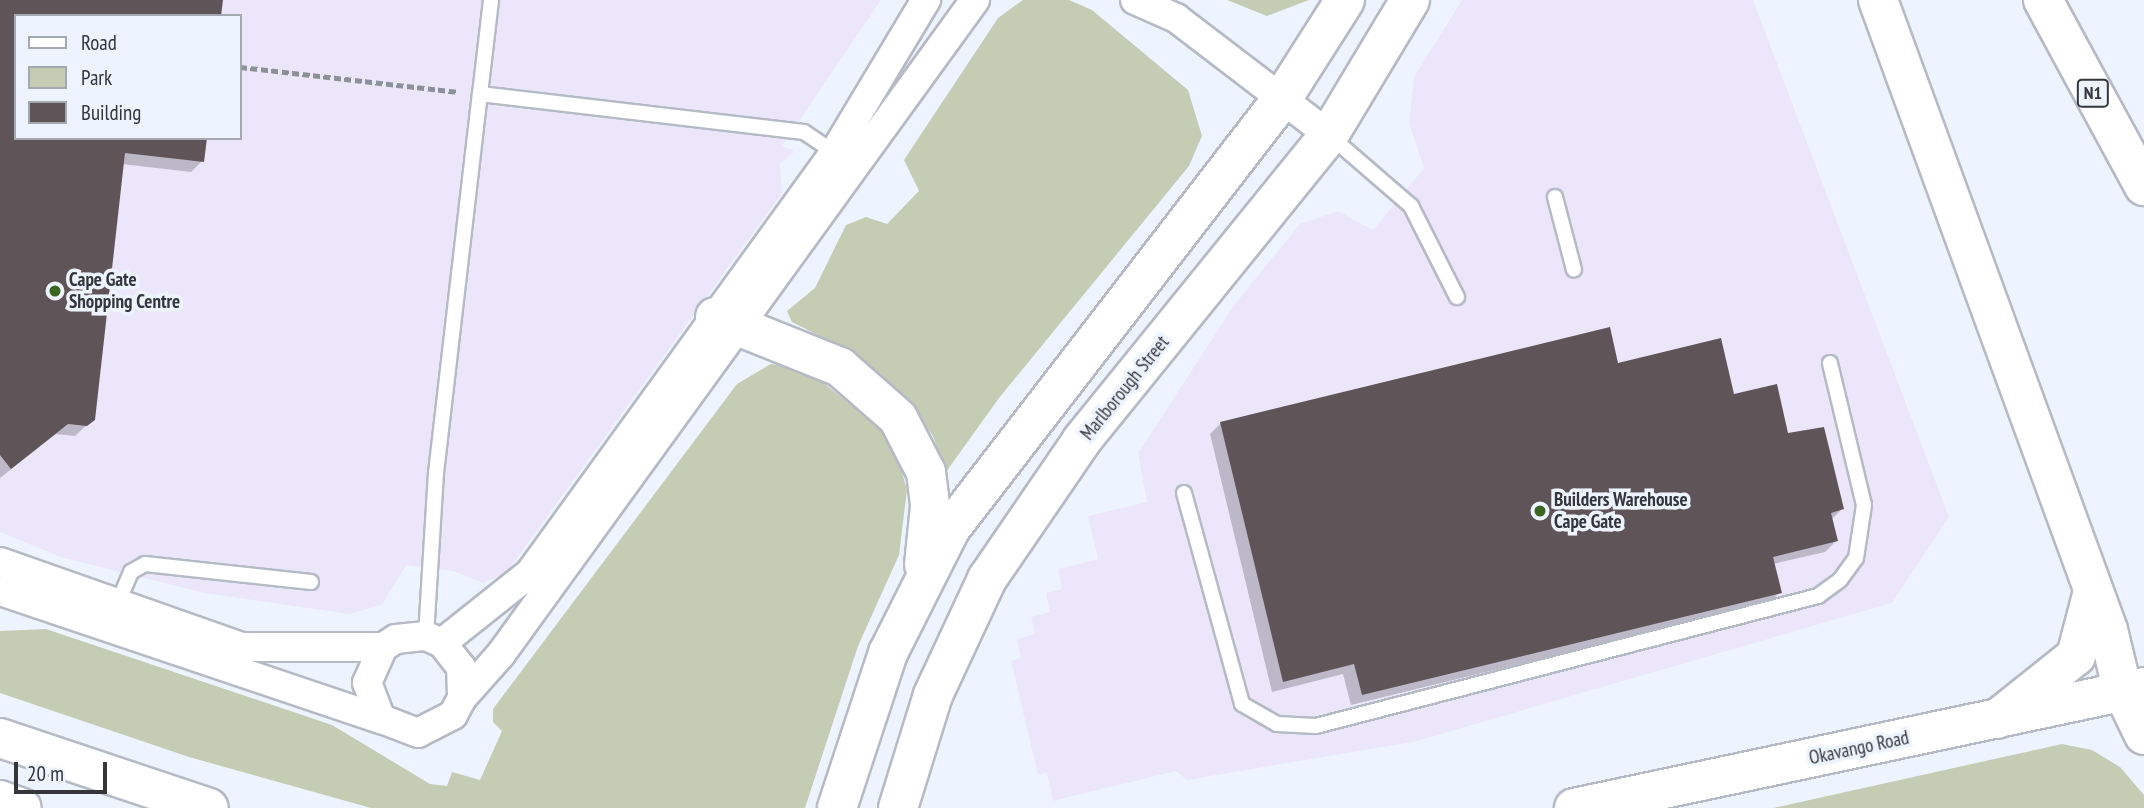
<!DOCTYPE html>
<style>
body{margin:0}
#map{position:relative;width:2144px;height:808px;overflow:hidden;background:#eef4ff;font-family:"PT Sans Narrow",sans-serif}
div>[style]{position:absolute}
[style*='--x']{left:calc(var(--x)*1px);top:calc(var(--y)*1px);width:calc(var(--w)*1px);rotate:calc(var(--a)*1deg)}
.commercial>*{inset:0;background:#ece6fb}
.green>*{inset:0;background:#c5ccb4}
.shadow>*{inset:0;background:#0003}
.building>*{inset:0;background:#5f5458}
.path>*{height:4.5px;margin-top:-2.25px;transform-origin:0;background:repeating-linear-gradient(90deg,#8c9097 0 7px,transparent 0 10.5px)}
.roads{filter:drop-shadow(2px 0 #b5bac5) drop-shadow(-2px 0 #b5bac5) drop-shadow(0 2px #b5bac5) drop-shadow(0 -2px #b5bac5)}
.lane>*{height:14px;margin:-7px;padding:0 7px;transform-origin:7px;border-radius:7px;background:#fff}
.street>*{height:28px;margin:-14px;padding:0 14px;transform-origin:14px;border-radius:14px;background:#fff}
.secondary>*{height:38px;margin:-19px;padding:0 19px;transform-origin:19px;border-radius:19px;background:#fff}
.highway>*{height:38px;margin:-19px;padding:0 19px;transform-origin:19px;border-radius:19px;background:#fff}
.dots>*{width:19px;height:19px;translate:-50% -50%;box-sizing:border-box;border:4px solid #eef4ff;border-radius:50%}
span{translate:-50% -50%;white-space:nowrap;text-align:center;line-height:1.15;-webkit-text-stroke:7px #eef4ff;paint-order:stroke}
.shield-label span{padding:2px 5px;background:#eef4ff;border:2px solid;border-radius:5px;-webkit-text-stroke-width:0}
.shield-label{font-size:18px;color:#34363a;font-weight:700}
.poi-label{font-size:19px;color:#34363a;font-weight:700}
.left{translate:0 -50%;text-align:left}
.street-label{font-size:19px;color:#34363a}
.legend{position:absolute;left:14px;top:14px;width:228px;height:126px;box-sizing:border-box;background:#eef4ff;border:2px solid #a4a8b0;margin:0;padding:9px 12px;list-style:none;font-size:21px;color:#34363a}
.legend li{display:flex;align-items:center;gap:14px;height:35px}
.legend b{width:35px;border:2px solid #a4a8b0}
.scale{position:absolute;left:14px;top:762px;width:93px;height:32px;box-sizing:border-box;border:4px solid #34363a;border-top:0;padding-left:9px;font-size:21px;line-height:24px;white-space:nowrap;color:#34363a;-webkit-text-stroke:5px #eef4ff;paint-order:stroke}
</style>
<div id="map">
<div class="commercial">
<div style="clip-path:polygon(evenodd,0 0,881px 0,782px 146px,795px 151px,780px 164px,782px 193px,506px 573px,483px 583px,453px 571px,406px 565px,382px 605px,349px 614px,204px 593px,61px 557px,0 532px,0 0,16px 16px,240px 16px,240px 138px,16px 138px,16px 16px)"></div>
<div style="clip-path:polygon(1462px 0,1753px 0,1949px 517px,1892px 603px,1413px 742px,1187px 780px,1176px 771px,1053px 801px,1047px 773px,1038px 775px,1011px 661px,1021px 658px,1017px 639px,1035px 634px,1031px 617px,1050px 612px,1046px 593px,1062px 589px,1058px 569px,1098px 559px,1088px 516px,1147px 502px,1138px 453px,1235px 304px,1300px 224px,1338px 211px,1373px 230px,1424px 168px,1409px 123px,1414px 77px)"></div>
</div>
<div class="green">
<div style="clip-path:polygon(1023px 0,1069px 0,1092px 10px,1188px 90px,1202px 136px,1189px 166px,999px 398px,946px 472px,933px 436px,905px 397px,851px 352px,792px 322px,787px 311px,815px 288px,846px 225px,866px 217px,887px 224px,919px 191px,904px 160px,998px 18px)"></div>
<div style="clip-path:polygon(1227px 0,1309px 0,1267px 16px)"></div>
<div style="clip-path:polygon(771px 364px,806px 369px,880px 428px,897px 454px,907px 490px,899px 555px,858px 646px,805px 808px,371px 808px,189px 757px,0 693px,0 631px,46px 629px,332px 725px,430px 784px,447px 786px,452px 772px,480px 780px,502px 731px,493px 722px,493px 709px,737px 384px)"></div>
<div style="clip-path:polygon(2062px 744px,2092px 750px,2120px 767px,2144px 795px,2144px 808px,1773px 808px)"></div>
</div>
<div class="shadow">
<div style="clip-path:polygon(0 0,221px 0,16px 16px,16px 138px,202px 161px,191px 172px,122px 164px,93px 419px,75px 436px,56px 434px,0 478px)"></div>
<div style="clip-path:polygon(1617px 365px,1733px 396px,1786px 435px,1842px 509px,1831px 520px,1836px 541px,1825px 552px,1773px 564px,1780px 592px,1769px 603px,1351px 705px,1343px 674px,1272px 692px,1210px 434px,1221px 423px)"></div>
</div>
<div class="building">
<div style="clip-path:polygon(0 0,223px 0,221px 16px,16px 16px,16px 138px,207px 138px,204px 162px,125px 153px,95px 420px,87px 426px,68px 424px,11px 469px,0 455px)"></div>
<div style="clip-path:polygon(1610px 327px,1618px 363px,1721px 338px,1734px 394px,1777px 384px,1788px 433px,1824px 427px,1844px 509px,1831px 513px,1838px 541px,1773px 557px,1782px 593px,1362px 695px,1354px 664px,1283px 682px,1220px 422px)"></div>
</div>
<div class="path">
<div style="--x:240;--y:67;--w:220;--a:6.5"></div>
</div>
<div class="roads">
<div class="lane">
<div style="--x:480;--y:94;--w:95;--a:-83.3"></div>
<div style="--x:1329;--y:135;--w:108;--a:40.9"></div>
<div style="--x:1411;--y:206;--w:102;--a:63.2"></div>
<div style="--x:1555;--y:197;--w:75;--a:75.4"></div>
<div style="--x:1184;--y:493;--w:219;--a:74.6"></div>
<div style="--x:1242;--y:704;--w:40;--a:29.7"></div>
<div style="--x:1277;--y:724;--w:39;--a:3"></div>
<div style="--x:1316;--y:726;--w:519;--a:-14.52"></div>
<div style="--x:1818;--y:596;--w:27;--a:-36"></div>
<div style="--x:1840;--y:580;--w:27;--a:-54"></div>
<div style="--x:1856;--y:558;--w:54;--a:-81.4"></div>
<div style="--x:1864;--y:505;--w:146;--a:-103.5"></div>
<div style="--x:117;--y:605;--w:36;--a:-67"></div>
<div style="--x:131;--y:572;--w:16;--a:-30"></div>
<div style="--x:145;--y:564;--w:167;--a:6.2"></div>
<div style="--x:426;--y:636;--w:163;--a:-86.5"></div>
<div style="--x:436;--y:473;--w:382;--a:-83.4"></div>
<div style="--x:480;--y:94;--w:326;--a:6.7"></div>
<div style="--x:804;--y:132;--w:41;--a:34.1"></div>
</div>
<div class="street">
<div style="--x:1135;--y:0;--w:45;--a:23.7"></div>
<div style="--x:1176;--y:18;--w:193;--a:37.4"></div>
<div style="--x:0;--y:562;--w:256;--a:19.4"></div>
<div style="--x:241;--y:647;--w:142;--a:0"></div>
<div style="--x:383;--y:647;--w:15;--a:-32"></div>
<div style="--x:396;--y:639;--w:30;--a:-6"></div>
<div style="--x:426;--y:636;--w:17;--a:24"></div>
<div style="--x:442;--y:643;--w:31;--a:52"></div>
<div style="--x:461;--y:667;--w:31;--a:88"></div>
<div style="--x:462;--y:698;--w:19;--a:118"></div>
<div style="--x:453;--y:715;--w:39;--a:153"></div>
<div style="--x:418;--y:733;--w:40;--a:-159"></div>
<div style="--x:381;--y:719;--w:39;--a:-111"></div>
<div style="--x:367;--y:683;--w:39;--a:-66"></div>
<div style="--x:0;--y:591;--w:402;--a:18.6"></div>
<div style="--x:442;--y:643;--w:112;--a:-38.5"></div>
<div style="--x:530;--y:573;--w:518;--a:-54.1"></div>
<div style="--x:834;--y:153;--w:179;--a:-59"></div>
<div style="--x:462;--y:698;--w:59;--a:-48.4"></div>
<div style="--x:501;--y:654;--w:808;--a:-54.07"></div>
</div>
<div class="secondary">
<div style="--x:715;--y:317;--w:135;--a:21.8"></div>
<div style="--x:840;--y:367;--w:77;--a:41.3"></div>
<div style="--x:898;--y:418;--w:61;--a:62.6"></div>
<div style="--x:926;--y:472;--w:34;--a:83"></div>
<div style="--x:930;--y:506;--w:59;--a:95.8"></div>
<div style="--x:0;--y:738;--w:220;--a:18.5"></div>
<div style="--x:0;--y:800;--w:23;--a:20"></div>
<div style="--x:837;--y:808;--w:163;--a:-71.8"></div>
<div style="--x:888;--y:653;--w:140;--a:-63.3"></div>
<div style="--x:951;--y:528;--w:542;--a:-52.35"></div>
<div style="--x:1282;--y:99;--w:117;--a:-57.5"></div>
<div style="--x:898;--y:808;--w:118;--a:-72.8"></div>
<div style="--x:933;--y:695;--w:128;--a:-65"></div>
<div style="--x:987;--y:579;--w:168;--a:-55.6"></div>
<div style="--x:1082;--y:440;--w:392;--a:-51"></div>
<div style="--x:1329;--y:135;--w:157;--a:-59"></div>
<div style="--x:1574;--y:808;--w:583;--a:-11.98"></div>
</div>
<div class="highway">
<div style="--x:1878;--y:0;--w:671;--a:69.94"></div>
<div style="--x:2108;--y:630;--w:64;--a:76.4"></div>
<div style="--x:2123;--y:692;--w:48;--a:64"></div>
<div style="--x:2043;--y:0;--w:212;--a:61.5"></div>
<div style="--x:1997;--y:719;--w:101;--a:-38.6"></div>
<div style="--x:2076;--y:656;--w:67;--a:-75.3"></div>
</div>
</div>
<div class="dots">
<div style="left:55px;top:291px;background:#3c6522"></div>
<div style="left:1540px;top:511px;background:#3c6522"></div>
</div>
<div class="shield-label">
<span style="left:2093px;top:93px">N1</span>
</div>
<div class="poi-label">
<span class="left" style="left:69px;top:291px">Cape Gate<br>Shopping Centre</span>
<span class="left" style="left:1554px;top:511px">Builders Warehouse<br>Cape Gate</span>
</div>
<div class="street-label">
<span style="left:1125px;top:388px;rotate:-51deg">Marlborough Street</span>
<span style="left:1859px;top:748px;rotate:-12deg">Okavango Road</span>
</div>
<ul class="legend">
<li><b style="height:9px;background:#fff"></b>Road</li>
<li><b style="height:19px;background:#c5ccb4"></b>Park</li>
<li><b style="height:19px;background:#5f5458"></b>Building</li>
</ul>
<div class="scale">20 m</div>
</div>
